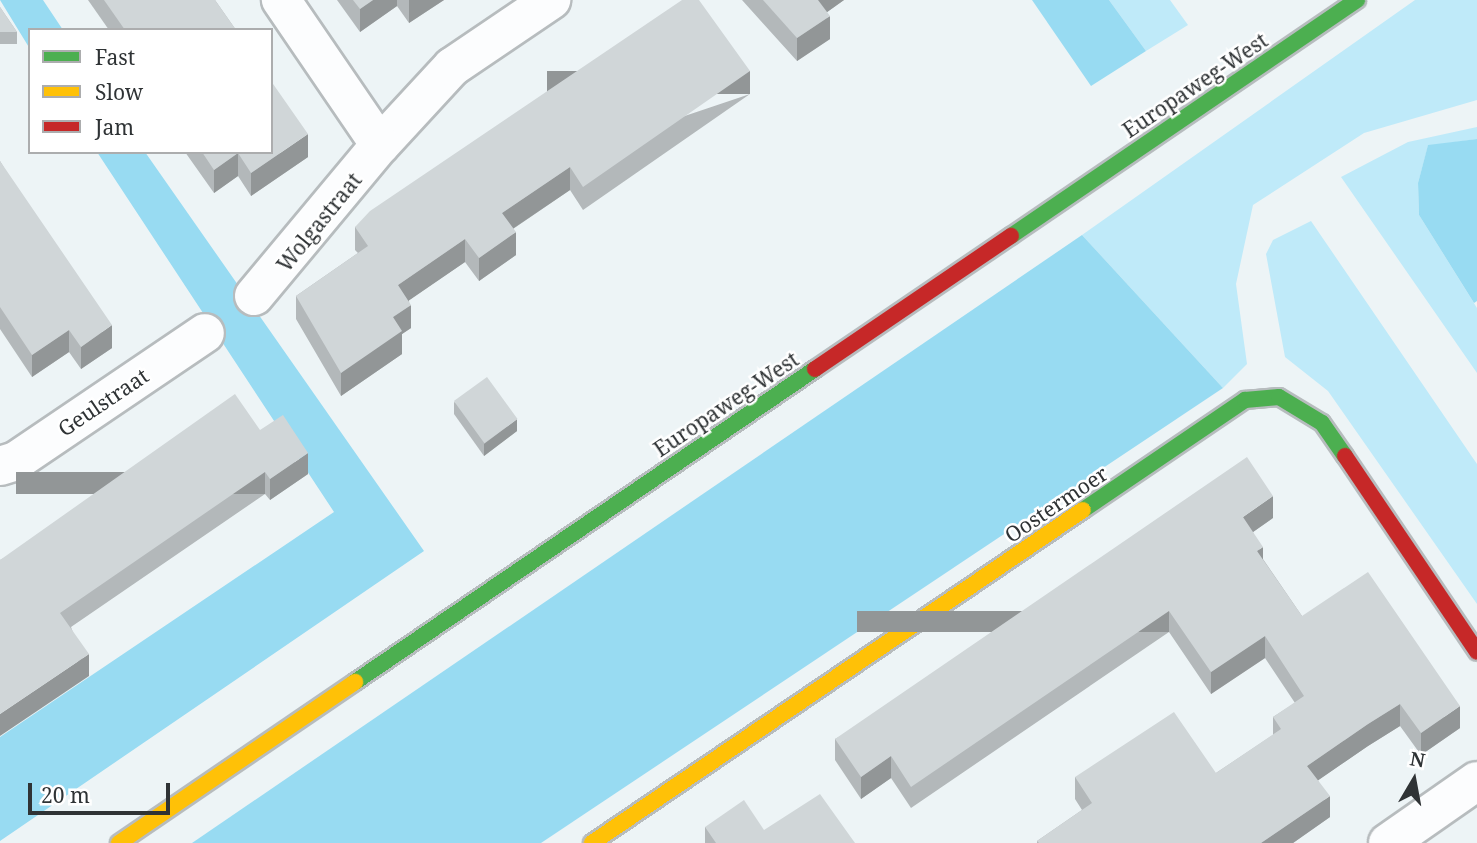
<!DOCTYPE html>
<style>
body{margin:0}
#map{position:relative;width:1477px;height:843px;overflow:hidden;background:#edf4f6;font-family:"Noto Serif",serif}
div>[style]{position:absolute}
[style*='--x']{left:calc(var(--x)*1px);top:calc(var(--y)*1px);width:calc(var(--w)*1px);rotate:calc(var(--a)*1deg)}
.green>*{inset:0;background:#bfeaf9}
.forest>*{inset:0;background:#98dbf2}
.roads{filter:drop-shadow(2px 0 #b7bcbe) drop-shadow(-2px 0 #b7bcbe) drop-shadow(0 2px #b7bcbe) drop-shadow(0 -2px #b7bcbe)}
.street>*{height:38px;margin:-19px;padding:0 19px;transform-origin:19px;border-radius:19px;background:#fcfdfe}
.fast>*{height:16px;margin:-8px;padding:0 8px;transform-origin:8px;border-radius:8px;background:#4caf50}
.slow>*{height:16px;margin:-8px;padding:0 8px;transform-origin:8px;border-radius:8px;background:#ffc107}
.jam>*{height:16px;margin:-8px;padding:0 8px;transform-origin:8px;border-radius:8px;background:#c62828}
.wall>*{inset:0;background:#b3b8ba}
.shaded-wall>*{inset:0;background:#929697;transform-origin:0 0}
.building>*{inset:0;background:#d0d6d8;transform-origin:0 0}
span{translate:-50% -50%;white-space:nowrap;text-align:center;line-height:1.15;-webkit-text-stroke:5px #fff;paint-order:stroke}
.street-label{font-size:21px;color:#2f3335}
.legend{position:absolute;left:28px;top:28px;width:245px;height:126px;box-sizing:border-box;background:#fff;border:2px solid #acadae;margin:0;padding:9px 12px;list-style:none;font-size:21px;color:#2f3335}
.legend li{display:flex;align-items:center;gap:14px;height:35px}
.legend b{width:35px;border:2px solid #acadae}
.north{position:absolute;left:1379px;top:745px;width:70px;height:70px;-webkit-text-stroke:5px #fff;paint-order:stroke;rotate:10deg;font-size:19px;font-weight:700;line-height:28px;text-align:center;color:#2f3335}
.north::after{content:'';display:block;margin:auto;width:24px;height:32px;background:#2f3335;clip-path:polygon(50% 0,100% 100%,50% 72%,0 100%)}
.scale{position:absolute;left:28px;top:783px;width:142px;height:32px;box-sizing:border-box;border:4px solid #2f3335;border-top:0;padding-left:9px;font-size:21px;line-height:24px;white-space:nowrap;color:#2f3335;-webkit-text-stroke:5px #fff;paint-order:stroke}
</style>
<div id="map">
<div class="green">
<div style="clip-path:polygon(1109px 0,1170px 0,1188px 25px,1146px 51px)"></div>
<div style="clip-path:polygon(1415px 0,1477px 0,1477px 100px,1364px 133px,1253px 205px,1236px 284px,1247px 364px,1223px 388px,1082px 235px)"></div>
<div style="clip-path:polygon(1477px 127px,1477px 139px,1428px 146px,1418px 183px,1419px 215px,1477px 308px,1477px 373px,1341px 177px,1408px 142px)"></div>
<div style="clip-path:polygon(1311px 221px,1477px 464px,1477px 604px,1328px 391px,1285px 357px,1266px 254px,1273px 240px)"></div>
</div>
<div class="forest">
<div style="clip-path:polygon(0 0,43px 0,63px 30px,30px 30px,30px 49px)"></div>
<div style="clip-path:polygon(1032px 0,1109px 0,1146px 51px,1091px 86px)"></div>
<div style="clip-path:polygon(1477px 139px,1477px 301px,1474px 303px,1419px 215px,1418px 183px,1428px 145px)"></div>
<div style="clip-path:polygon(97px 152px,145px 152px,424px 551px,0 841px,0 737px,334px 512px)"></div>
<div style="clip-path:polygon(1082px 235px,1223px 388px,541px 843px,192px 843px)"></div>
</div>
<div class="roads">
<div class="street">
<div style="--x:380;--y:145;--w:106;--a:-47.3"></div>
<div style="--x:452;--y:67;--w:120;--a:-34.1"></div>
<div style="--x:254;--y:296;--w:197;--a:-50.2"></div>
<div style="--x:380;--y:145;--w:176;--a:-124.3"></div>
<div style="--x:0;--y:466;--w:17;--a:-17"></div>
<div style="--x:16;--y:461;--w:228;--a:-34.1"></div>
<div style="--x:1388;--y:843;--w:108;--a:-34.9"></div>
</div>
<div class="fast">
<div style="--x:1011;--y:236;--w:419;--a:-34.3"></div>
<div style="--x:1083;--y:510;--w:196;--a:-34.2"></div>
<div style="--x:1245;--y:400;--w:34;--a:-5"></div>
<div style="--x:1279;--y:397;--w:50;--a:31.2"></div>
<div style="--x:1322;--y:423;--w:40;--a:55.1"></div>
<div style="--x:355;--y:682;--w:556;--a:-34.23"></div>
</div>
<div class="slow">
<div style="--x:119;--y:843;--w:286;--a:-34.3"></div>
<div style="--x:592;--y:843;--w:593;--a:-34.15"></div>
</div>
<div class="jam">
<div style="--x:815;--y:369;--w:237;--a:-34.2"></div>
<div style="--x:1345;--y:456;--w:236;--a:56"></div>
</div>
</div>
<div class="wall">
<div style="clip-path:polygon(88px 0,215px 0,236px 30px,109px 30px)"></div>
<div style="clip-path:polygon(337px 0,444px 0,409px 23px,397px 6px,360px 32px)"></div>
<div style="clip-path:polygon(742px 0,844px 0,827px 12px,830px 39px,797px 61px)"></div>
<div style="clip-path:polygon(0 7px,17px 32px,17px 44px,0 44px)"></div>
<div style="clip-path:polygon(750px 94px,583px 210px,570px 190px,513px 229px,516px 255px,479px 281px,465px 262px,409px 300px,411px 328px,402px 334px,402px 354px,341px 396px,296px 319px,296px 296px,358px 253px,355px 250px,355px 227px)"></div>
<div style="clip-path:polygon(185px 152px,271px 152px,308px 157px,251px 196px,238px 176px,214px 193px)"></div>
<div style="clip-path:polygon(0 161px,112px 348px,81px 369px,69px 352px,32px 377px,0 329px)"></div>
<div style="clip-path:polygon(454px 402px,517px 431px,484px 456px,454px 414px)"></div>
<div style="clip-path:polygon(260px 430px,308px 474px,270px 500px,265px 494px,71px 627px,89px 676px,0 560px)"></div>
<div style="clip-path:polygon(1273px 518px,1253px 532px,1263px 559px,1302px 616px,1460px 728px,1421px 755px,1400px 726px,1368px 746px,1318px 780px,1330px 817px,1293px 843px,1037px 843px,1037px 841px,1082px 810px,1075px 799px,1075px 777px,1216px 773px,1273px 735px,1273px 717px,1295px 703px,1265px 658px,1211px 694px,1169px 632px,911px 808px,891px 778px,861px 799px,835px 760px,835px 739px)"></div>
<div style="clip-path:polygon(705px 827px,764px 830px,855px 843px,705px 843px)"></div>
</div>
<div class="shaded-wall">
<div style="clip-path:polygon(373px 0,397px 0,397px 6px,360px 32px,360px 9px)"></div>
<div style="clip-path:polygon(409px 0,444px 0,409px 23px)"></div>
<div style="clip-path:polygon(816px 0,844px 0,816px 20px)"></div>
<div style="clip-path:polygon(830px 16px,830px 39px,797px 61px,797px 38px)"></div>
<div style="left:750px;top:71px;width:23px;height:203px;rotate:90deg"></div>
<div style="clip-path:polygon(308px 134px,308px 157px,251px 196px,251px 173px)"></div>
<div style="clip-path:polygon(238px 153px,238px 176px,214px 193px,214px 170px)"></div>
<div style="clip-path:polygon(570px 167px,570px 190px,502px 236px,502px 213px)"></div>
<div style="clip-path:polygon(516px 232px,516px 255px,479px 281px,479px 258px)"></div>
<div style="clip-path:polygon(465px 239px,465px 262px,398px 308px,398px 285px)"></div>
<div style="clip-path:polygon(411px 305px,411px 328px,402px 334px,402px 354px,341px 396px,341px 373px,393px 317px)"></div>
<div style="clip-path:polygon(112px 325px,112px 348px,81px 369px,81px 347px)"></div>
<div style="clip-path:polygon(69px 330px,69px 352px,32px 377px,32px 355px)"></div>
<div style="clip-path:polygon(517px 419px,517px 431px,484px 456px,484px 444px)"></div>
<div style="clip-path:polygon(308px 453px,308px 474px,270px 500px,270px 479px)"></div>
<div style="left:265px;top:472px;width:22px;height:249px;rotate:90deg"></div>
<div style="clip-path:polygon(1273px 496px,1273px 518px,1243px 539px,1243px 517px)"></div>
<div style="clip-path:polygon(1263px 547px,1263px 568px,1257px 551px)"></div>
<div style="left:1169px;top:611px;width:21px;height:312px;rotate:90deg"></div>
<div style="clip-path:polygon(1265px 636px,1265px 658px,1211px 694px,1211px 672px)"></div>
<div style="clip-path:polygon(89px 654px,89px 676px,0 736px,0 714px)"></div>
<div style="clip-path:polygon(1400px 704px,1400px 726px,1368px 746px,1307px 788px,1307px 766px,1368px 724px)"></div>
<div style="clip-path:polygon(1460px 706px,1460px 728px,1421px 755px,1421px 733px)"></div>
<div style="clip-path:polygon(891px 756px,891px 778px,861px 799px,861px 777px)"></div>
<div style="clip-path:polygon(1330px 796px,1330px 817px,1293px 843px,1261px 843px)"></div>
</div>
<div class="building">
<div style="clip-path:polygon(104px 0,215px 0,236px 30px,125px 30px)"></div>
<div style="clip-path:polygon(353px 0,373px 0,360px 9px)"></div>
<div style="clip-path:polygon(682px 0,699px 0,750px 71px,583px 187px,570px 167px,502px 213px,516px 232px,479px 258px,465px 239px,398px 285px,411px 305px,393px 317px,402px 331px,341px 373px,296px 296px,368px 246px,355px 227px,370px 211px)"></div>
<div style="clip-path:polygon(763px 0,818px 0,830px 16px,797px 38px)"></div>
<div style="clip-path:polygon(0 7px,17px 32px,0 32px)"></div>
<div style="clip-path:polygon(271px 81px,308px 134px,251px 173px,238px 153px,214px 170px,202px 152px,271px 152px)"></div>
<div style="clip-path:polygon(0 161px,112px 325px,81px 347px,69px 330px,32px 355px,0 307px)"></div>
<div style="left:487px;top:377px;width:52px;height:41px;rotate:54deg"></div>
<div style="clip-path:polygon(235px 394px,260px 430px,283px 415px,308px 453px,270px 479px,265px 472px,60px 613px,89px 654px,0 714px,0 560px)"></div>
<div style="clip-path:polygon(1247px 457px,1273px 496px,1243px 517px,1263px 547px,1257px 551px,1302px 616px,1368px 572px,1460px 706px,1421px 733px,1400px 704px,1368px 724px,1307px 766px,1330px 796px,1261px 843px,1039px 843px,1037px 841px,1092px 803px,1075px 777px,1174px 712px,1216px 773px,1281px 729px,1273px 717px,1304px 696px,1265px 636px,1211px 672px,1169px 611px,911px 787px,891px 756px,861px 777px,835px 739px)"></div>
<div style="clip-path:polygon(820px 794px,855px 843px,716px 843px,705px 827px,744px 800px,764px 830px)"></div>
</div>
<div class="street-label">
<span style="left:1195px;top:85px;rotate:-34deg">Europaweg-West</span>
<span style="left:319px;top:222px;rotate:-51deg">Wolgastraat</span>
<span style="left:103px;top:402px;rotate:-34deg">Geulstraat</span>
<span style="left:726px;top:404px;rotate:-34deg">Europaweg-West</span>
<span style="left:1056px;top:504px;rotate:-34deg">Oostermoer</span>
</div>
<ul class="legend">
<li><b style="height:9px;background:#4caf50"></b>Fast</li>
<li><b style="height:9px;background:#ffc107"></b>Slow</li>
<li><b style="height:9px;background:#c62828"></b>Jam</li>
</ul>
<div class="north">N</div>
<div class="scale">20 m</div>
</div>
